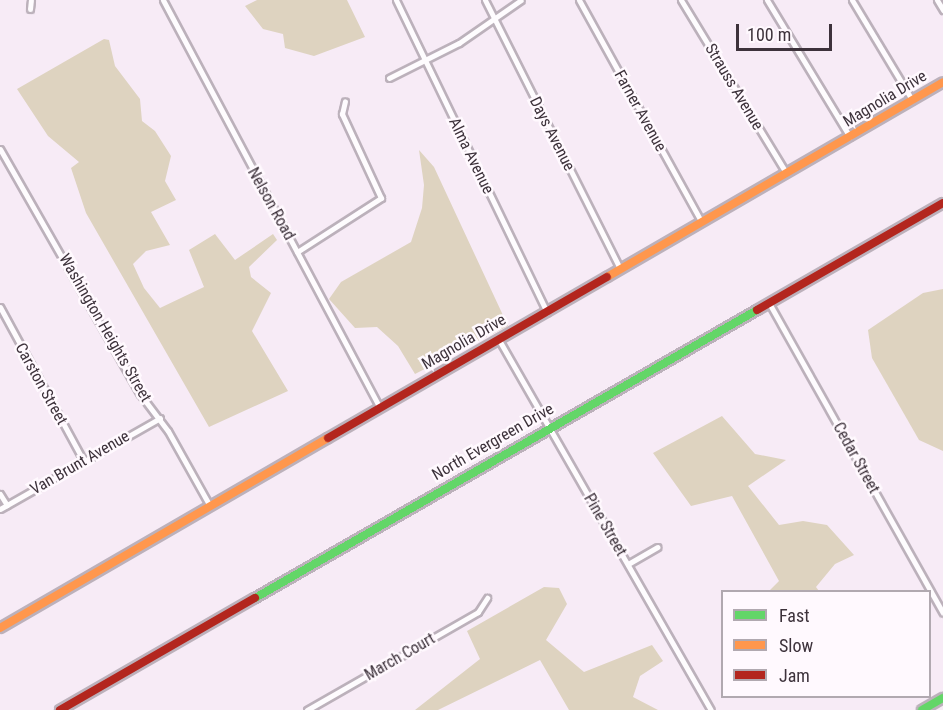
<!DOCTYPE html>
<style>
body{margin:0}
#map{position:relative;width:943px;height:710px;overflow:hidden;background:#f7ebf6;font-family:"Roboto Condensed",sans-serif}
div>[style]{position:absolute}
[style*='--x']{left:calc(var(--x)*1px);top:calc(var(--y)*1px);width:calc(var(--w)*1px);rotate:calc(var(--a)*1deg)}
.forest>*{inset:0;background:#ded3c0}
.roads{filter:drop-shadow(2px 0 #bcb1bb) drop-shadow(-2px 0 #bcb1bb) drop-shadow(0 2px #bcb1bb) drop-shadow(0 -2px #bcb1bb)}
.street>*{height:5px;margin:-2.5px;padding:0 2.5px;transform-origin:2.5px;border-radius:2.5px;background:#fefcfe}
.fast>*{height:8px;margin:-4px;padding:0 4px;transform-origin:4px;border-radius:4px;background:#63d668}
.slow>*{height:8px;margin:-4px;padding:0 4px;transform-origin:4px;border-radius:4px;background:#ff974d}
.jam>*{height:8px;margin:-4px;padding:0 4px;transform-origin:4px;border-radius:4px;background:#b3261e}
span{translate:-50% -50%;white-space:nowrap;text-align:center;line-height:1.15;-webkit-text-stroke:5px #fff9fe;paint-order:stroke}
.street-label{font-size:16px;color:#3d323b}
.legend{position:absolute;left:721px;top:590px;width:210px;height:108px;box-sizing:border-box;background:#fff9fe;border:2px solid #b1a9b0;margin:0;padding:8px 10px;list-style:none;font-size:18px;color:#3d323b}
.legend li{display:flex;align-items:center;gap:12px;height:30px}
.legend b{width:30px;border:2px solid #b1a9b0}
.scale{position:absolute;left:736px;top:24px;width:96px;height:27px;box-sizing:border-box;border:3px solid #3d323b;border-top:0;padding-left:8px;font-size:18px;line-height:21px;white-space:nowrap;color:#3d323b;-webkit-text-stroke:4px #fff9fe;paint-order:stroke}
</style>
<div id="map">
<div class="forest">
<div style="clip-path:polygon(257px 0,347px 0,365px 37px,314px 56px,285px 48px,283px 34px,263px 29px,245px 6px)"></div>
<div style="clip-path:polygon(104px 39px,109px 40px,115px 66px,140px 99px,142px 121px,155px 131px,171px 156px,165px 181px,176px 200px,151px 212px,170px 245px,146px 251px,133px 264px,144px 288px,160px 308px,204px 287px,189px 250px,215px 234px,235px 260px,273px 234px,277px 240px,249px 267px,251px 277px,271px 293px,252px 331px,288px 391px,209px 427px,86px 213px,71px 168px,79px 162px,48px 136px,17px 89px)"></div>
<div style="clip-path:polygon(419px 150px,434px 167px,508px 326px,415px 374px,398px 346px,377px 327px,355px 328px,329px 299px,341px 282px,411px 242px,422px 208px,424px 185px)"></div>
<div style="clip-path:polygon(943px 289px,943px 451px,919px 440px,872px 358px,868px 330px,923px 293px)"></div>
<div style="clip-path:polygon(722px 416px,755px 454px,786px 460px,748px 486px,779px 525px,803px 521px,827px 525px,854px 555px,835px 564px,816px 587px,819px 591px,769px 591px,779px 581px,732px 496px,691px 506px,653px 453px)"></div>
<div style="clip-path:polygon(544px 587px,559px 588px,567px 604px,546px 640px,584px 672px,652px 645px,663px 661px,640px 676px,633px 697px,658px 710px,569px 710px,540px 660px,438px 710px,415px 710px,480px 659px,467px 631px)"></div>
</div>
<div class="roads">
<div class="street">
<div style="--x:163;--y:0;--w:462;--a:62"></div>
<div style="--x:396;--y:0;--w:347;--a:64.2"></div>
<div style="--x:485;--y:0;--w:300;--a:63.3"></div>
<div style="--x:579;--y:0;--w:252;--a:61.1"></div>
<div style="--x:681;--y:0;--w:202;--a:58.7"></div>
<div style="--x:767;--y:0;--w:160;--a:58.8"></div>
<div style="--x:852;--y:0;--w:117;--a:59"></div>
<div style="--x:937;--y:0;--w:12;--a:59"></div>
<div style="--x:30;--y:9;--w:9;--a:-84"></div>
<div style="--x:389;--y:78;--w:78;--a:-26.6"></div>
<div style="--x:459;--y:43;--w:75;--a:-34.7"></div>
<div style="--x:0;--y:149;--w:282;--a:60.3"></div>
<div style="--x:140;--y:394;--w:46;--a:52.9"></div>
<div style="--x:168;--y:431;--w:86;--a:60.8"></div>
<div style="--x:297;--y:252;--w:100;--a:-32.7"></div>
<div style="--x:381;--y:198;--w:93;--a:-114.9"></div>
<div style="--x:342;--y:114;--w:13;--a:-77"></div>
<div style="--x:769;--y:303;--w:355;--a:60.7"></div>
<div style="--x:0;--y:307;--w:174;--a:61.5"></div>
<div style="--x:499;--y:340;--w:426;--a:60.2"></div>
<div style="--x:0;--y:494;--w:13;--a:58"></div>
<div style="--x:0;--y:509;--w:184;--a:-29.6"></div>
<div style="--x:628;--y:564;--w:34;--a:-30"></div>
<div style="--x:307;--y:710;--w:197;--a:-29.8"></div>
<div style="--x:478;--y:612;--w:17;--a:-57"></div>
</div>
<div class="fast">
<div style="--x:255;--y:598;--w:579;--a:-29.84"></div>
<div style="--x:922;--y:710;--w:24;--a:-30"></div>
</div>
<div class="slow">
<div style="--x:607;--y:277;--w:388;--a:-30.1"></div>
<div style="--x:0;--y:628;--w:379;--a:-30.1"></div>
</div>
<div class="jam">
<div style="--x:757;--y:310;--w:215;--a:-29.9"></div>
<div style="--x:328;--y:438;--w:322;--a:-30"></div>
<div style="--x:60;--y:710;--w:225;--a:-29.9"></div>
</div>
</div>
<div class="street-label">
<span style="left:734px;top:87px;rotate:59deg">Strauss Avenue</span>
<span style="left:885px;top:99px;rotate:-31deg">Magnolia Drive</span>
<span style="left:640px;top:111px;rotate:61deg">Farner Avenue</span>
<span style="left:552px;top:134px;rotate:63deg">Days Avenue</span>
<span style="left:471px;top:156px;rotate:64deg">Alma Avenue</span>
<span style="left:271px;top:204px;rotate:61deg">Nelson Road</span>
<span style="left:105px;top:328px;rotate:60deg">Washington Heights Street</span>
<span style="left:464px;top:342px;rotate:-30deg">Magnolia Drive</span>
<span style="left:41px;top:384px;rotate:61deg">Carston Street</span>
<span style="left:493px;top:442px;rotate:-30deg">North Evergreen Drive</span>
<span style="left:856px;top:458px;rotate:61deg">Cedar Street</span>
<span style="left:80px;top:463px;rotate:-30deg">Van Brunt Avenue</span>
<span style="left:605px;top:525px;rotate:60deg">Pine Street</span>
<span style="left:400px;top:657px;rotate:-30deg">March Court</span>
</div>
<ul class="legend">
<li><b style="height:8px;background:#63d668"></b>Fast</li>
<li><b style="height:8px;background:#ff974d"></b>Slow</li>
<li><b style="height:8px;background:#b3261e"></b>Jam</li>
</ul>
<div class="scale">100 m</div>
</div>
